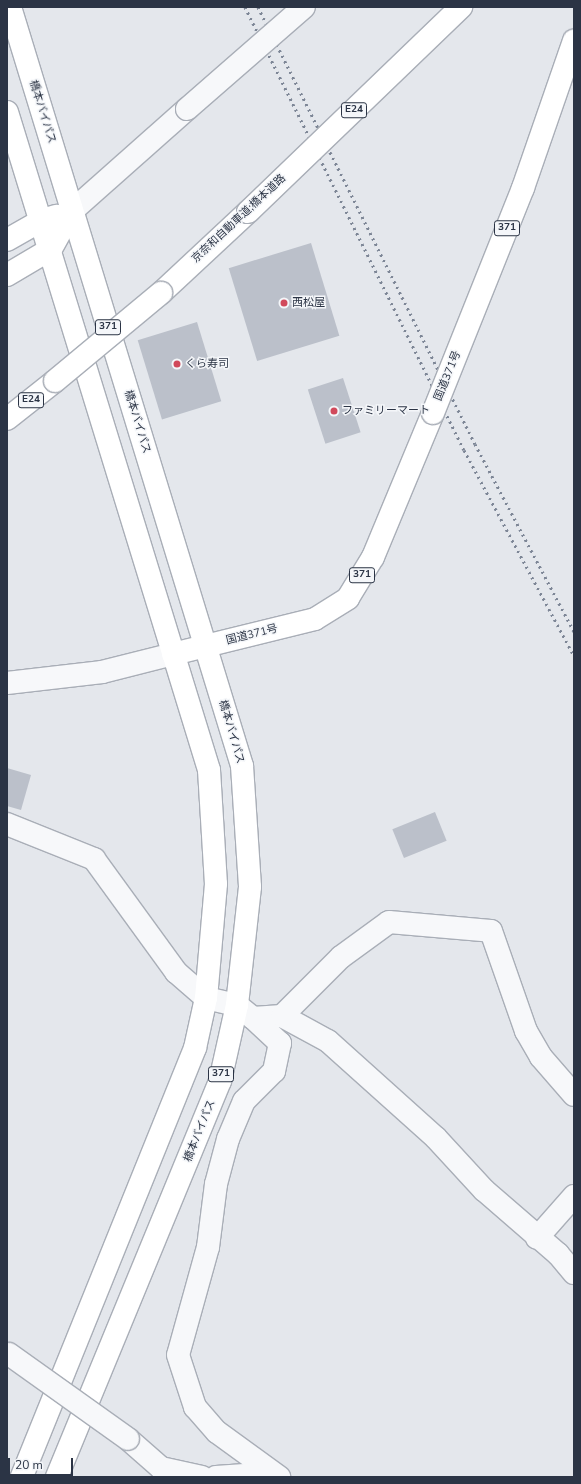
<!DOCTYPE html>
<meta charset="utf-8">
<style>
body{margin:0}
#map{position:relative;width:581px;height:1484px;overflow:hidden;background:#e4e7ec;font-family:"Nunito Sans","Noto Sans JP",sans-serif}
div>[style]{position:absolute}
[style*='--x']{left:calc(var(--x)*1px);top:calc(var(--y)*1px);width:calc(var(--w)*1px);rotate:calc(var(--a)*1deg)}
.building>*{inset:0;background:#bbc0ca;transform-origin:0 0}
.roads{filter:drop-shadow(1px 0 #a9aeb7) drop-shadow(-1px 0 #a9aeb7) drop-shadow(0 1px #a9aeb7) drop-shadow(0 -1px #a9aeb7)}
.minor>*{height:22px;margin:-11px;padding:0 11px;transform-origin:11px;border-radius:11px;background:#f7f8fa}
.highway>*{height:22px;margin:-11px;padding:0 11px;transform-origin:11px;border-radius:11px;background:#fff}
.rail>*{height:3px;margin-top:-1.5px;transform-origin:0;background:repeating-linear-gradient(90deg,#7d8696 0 2px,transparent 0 6px)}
.bridges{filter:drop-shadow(1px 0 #a9aeb7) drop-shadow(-1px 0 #a9aeb7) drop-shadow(0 1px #a9aeb7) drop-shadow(0 -1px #a9aeb7)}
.minor-bridge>*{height:22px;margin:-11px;padding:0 11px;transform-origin:11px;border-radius:11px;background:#f7f8fa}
.highway-bridge>*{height:22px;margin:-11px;padding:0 11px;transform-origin:11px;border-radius:11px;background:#fff}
.dots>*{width:11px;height:11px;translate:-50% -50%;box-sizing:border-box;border:2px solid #f4f6f9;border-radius:50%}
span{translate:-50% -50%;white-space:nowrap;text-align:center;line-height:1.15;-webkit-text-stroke:3px #f4f6f9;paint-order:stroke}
.shield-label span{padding:1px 3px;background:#f4f6f9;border:1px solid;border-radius:3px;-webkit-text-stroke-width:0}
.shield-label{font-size:10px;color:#2b3445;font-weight:700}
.street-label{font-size:11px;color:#2b3445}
.poi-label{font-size:11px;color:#2b3445}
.left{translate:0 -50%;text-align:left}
.frame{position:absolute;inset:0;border:8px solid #2b3445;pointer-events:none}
.scale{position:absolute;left:8px;top:1458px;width:65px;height:18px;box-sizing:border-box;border:2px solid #2b3445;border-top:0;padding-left:5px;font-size:12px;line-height:14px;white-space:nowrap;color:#2b3445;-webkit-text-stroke:3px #f4f6f9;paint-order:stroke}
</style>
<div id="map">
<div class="building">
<div style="left:311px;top:243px;width:97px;height:86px;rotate:73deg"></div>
<div style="left:197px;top:322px;width:83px;height:62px;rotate:73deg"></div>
<div style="left:343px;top:378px;width:57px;height:37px;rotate:72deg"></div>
<div style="clip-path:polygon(7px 768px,31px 775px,21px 810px,7px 806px)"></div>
<div style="left:435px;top:812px;width:31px;height:46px;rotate:68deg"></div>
</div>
<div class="roads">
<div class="minor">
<div style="--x:72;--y:211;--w:154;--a:-41.6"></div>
<div style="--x:7;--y:683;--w:96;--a:-6.6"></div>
<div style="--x:102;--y:672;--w:73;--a:-14.2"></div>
<div style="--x:7;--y:824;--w:94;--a:21.9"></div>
<div style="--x:94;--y:859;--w:140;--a:54"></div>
<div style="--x:176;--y:972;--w:40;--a:41"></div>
<div style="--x:206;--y:998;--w:32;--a:13"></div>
<div style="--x:237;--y:1005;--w:21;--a:39"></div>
<div style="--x:253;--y:1018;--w:29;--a:-4"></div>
<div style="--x:282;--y:1016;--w:52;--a:28.5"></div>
<div style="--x:328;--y:1041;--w:145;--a:41.9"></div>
<div style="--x:436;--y:1138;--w:71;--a:47.3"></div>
<div style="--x:484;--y:1190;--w:98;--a:40.9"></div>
<div style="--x:558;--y:1254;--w:25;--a:50"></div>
<div style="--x:282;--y:1016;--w:83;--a:-45"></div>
<div style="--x:341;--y:957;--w:59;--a:-36.1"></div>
<div style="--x:389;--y:922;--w:102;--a:5"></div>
<div style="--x:491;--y:931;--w:106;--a:70.7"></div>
<div style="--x:526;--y:1031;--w:30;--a:60"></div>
<div style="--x:541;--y:1057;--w:50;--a:49"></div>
<div style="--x:253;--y:1018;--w:37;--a:43"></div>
<div style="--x:280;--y:1043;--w:29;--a:102"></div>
<div style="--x:274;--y:1071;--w:42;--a:135"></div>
<div style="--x:244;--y:1101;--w:41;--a:112.8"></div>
<div style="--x:228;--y:1139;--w:47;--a:104.9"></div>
<div style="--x:216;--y:1184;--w:64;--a:97.2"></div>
<div style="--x:208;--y:1247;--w:112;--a:105.5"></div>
<div style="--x:178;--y:1355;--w:55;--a:71.9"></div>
<div style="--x:195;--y:1407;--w:33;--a:49"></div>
<div style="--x:217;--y:1432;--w:77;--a:36"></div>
<div style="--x:537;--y:1238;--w:56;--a:-48.6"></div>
<div style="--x:128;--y:1439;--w:44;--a:41.3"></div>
<div style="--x:161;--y:1468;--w:42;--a:12.4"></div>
<div style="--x:216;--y:1477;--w:43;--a:-4"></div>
<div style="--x:259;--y:1474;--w:18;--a:9"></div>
</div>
<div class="highway">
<div style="--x:10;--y:7;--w:794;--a:73"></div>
<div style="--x:242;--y:766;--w:121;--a:86.2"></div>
<div style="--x:250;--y:887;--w:119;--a:96.3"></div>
<div style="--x:237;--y:1005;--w:78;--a:102.6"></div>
<div style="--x:220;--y:1081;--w:428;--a:112.4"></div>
<div style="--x:7;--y:112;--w:688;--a:72.93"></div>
<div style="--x:209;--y:770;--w:114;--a:86.5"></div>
<div style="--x:216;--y:884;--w:114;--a:95"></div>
<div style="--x:206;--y:998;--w:51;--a:102.4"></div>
<div style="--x:195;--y:1048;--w:463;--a:112"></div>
<div style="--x:7;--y:240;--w:40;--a:-29.7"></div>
<div style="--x:42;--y:220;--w:15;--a:-16"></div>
<div style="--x:7;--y:275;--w:51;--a:-30.6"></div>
<div style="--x:51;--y:249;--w:43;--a:-61.1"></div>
<div style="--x:161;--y:293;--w:119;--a:-43"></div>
<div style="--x:7;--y:419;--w:61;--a:-38.4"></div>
<div style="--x:173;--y:654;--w:146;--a:-13.8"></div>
<div style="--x:315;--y:619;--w:39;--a:-32"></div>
<div style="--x:348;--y:598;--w:48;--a:-58.6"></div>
<div style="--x:373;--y:557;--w:156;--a:-67.4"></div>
</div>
</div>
<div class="rail">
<div style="--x:245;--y:7;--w:494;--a:63.7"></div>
<div style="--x:464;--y:450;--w:234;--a:61.9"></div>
<div style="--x:258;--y:7;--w:488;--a:63.6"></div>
<div style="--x:475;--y:444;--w:212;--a:62.2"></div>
</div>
<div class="bridges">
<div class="minor-bridge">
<div style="--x:187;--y:109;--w:155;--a:-41.1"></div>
<div style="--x:9;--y:1354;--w:146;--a:35.5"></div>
</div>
<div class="highway-bridge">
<div style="--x:248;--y:212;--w:296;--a:-43.9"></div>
<div style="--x:55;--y:381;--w:138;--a:-39.7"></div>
<div style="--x:433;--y:413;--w:242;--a:-68.2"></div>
<div style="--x:523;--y:188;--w:156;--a:-70.9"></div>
</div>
</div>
<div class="dots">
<div style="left:284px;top:303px;background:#d1495b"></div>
<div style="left:177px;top:364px;background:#d1495b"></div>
<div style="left:334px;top:411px;background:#d1495b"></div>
</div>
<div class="shield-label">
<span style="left:354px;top:110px">E24</span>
<span style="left:507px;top:228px">371</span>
<span style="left:108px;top:327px">371</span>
<span style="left:31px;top:400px">E24</span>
<span style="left:362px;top:575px">371</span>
<span style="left:221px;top:1074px">371</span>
</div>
<div class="street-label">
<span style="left:42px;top:112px;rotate:73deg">橋本バイパス</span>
<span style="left:239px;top:219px;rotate:-43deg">京奈和自動車道;橋本道路</span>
<span style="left:448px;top:376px;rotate:-68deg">国道371号</span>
<span style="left:137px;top:422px;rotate:73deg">橋本バイパス</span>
<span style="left:252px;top:635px;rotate:-14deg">国道371号</span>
<span style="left:231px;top:732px;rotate:74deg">橋本バイパス</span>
<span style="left:200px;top:1131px;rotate:-68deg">橋本バイパス</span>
</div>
<div class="poi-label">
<span class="left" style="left:292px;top:303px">西松屋</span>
<span class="left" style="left:185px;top:364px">くら寿司</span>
<span class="left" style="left:342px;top:411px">ファミリーマート</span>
</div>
<div class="frame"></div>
<div class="scale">20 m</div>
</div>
